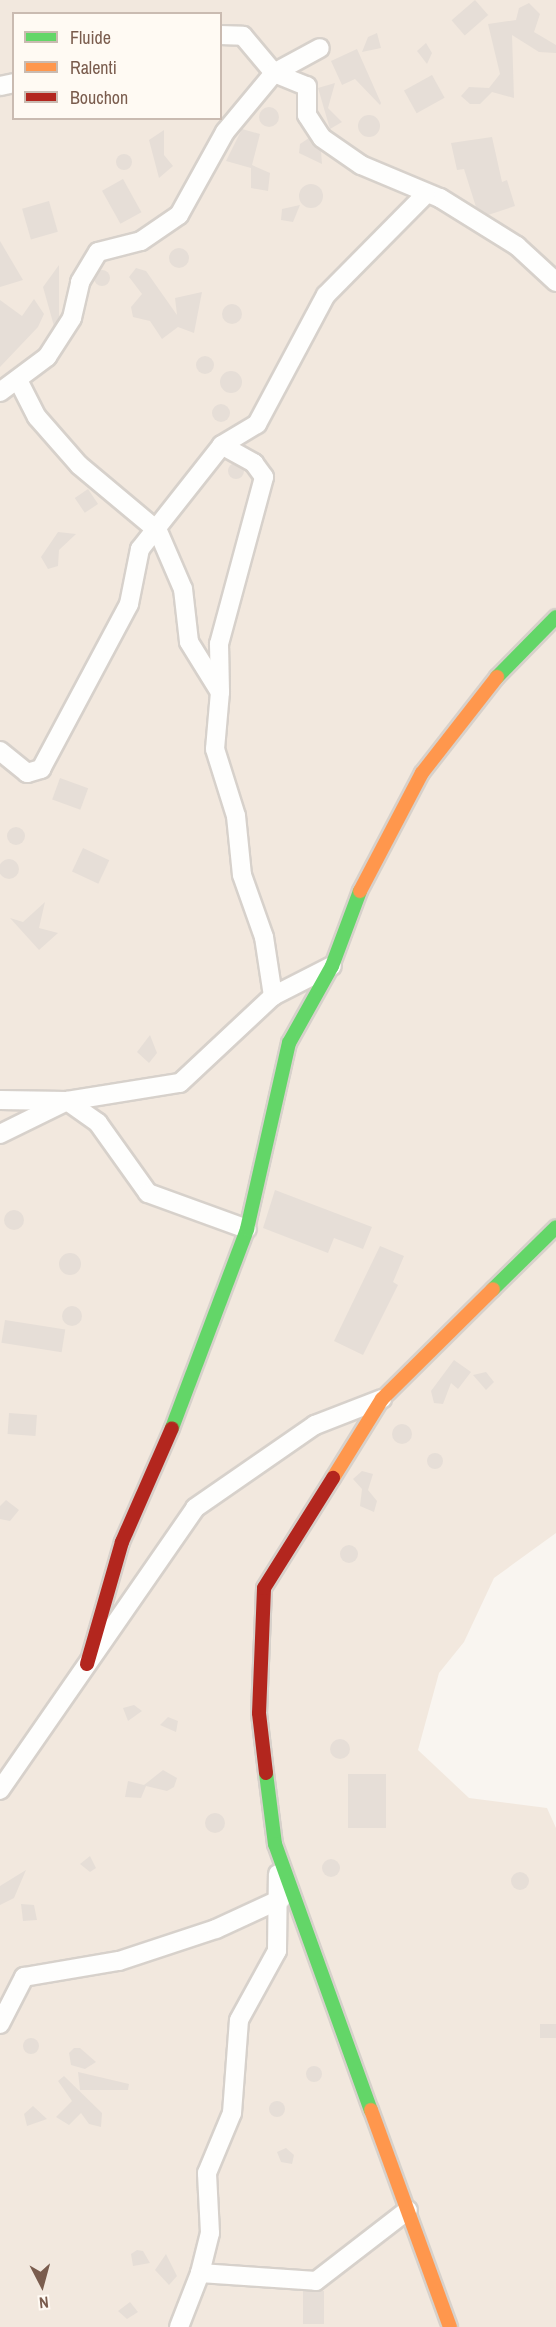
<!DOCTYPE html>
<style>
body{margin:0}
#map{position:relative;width:556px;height:2327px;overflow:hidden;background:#f9f5f0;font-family:"Archivo Narrow",sans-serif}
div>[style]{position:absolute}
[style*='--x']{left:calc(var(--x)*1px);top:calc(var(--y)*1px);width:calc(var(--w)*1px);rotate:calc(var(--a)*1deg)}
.residential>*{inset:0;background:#f2e8de}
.building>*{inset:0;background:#e6ded7;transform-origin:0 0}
.round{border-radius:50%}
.roads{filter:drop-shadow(2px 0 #d7d1cb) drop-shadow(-2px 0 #d7d1cb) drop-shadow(0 2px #d7d1cb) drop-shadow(0 -2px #d7d1cb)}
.street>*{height:18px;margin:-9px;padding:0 9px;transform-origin:9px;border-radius:9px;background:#fefefd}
.fast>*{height:14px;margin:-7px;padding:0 7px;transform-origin:7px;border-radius:7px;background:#63d668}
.slow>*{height:14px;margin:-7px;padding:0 7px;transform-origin:7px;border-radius:7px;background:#ff974d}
.jam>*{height:14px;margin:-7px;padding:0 7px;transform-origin:7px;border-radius:7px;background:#b3261e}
span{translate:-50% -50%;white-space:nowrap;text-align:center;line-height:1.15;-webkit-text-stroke:5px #fffaf3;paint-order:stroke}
.legend{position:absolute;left:12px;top:12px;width:210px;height:108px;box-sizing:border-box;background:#fffaf3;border:2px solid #cabbb1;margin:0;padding:8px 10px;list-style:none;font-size:18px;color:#7a5c4d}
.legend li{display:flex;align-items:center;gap:12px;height:30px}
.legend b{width:30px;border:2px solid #cabbb1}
.north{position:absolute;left:12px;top:2255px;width:60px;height:60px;-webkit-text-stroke:4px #fffaf3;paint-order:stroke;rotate:174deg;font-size:16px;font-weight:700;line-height:24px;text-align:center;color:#7a5c4d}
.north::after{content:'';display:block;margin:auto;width:21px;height:27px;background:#7a5c4d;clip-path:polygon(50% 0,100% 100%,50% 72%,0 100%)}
</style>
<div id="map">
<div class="residential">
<div style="clip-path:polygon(evenodd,0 0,556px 0,556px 1533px,494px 1578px,464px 1642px,439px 1673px,418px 1750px,469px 1798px,547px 1808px,556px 1828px,556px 2327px,0 2327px,0 0,14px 14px,220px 14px,220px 118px,14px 118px,14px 14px)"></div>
</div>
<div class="building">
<div style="left:475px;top:0;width:20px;height:31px;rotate:49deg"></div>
<div style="clip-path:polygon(529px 3px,540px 14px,534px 32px,556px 45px,556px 53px,539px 52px,512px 35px,514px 98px,492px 92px,480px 104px,470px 104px,461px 96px,469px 87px,489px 88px,500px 74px,488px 24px,516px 20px,519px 8px)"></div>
<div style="clip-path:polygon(377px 33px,381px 48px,362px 52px,368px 37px)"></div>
<div style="clip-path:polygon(426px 43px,432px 53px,427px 64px,417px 51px)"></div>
<div style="clip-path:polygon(357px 49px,381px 103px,380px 105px,355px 79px,342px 85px,331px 61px)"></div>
<div style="left:432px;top:75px;width:26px;height:32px;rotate:61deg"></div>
<div style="clip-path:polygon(335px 83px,328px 108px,342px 122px,330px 129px,318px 88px)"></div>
<div class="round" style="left:259px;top:107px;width:20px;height:20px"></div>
<div class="round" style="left:358px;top:115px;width:22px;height:22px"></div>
<div style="clip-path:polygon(242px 129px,260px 134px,252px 165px,270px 173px,268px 191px,251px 188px,251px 168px,226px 161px)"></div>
<div style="clip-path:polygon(164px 130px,164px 155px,173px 166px,159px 178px,149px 140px)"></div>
<div style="clip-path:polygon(492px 137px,502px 182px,507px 180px,515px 206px,488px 215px,476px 207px,464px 169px,457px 170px,451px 143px)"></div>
<div style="clip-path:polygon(309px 138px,321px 151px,322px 164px,299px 153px,300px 144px)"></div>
<div class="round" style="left:116px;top:154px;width:16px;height:16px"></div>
<div style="left:123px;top:179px;width:38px;height:24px;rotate:61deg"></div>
<div class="round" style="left:299px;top:184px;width:24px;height:24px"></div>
<div style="left:49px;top:201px;width:32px;height:28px;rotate:74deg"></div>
<div style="clip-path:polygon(300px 205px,293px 222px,281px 220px,282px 209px)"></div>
<div style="clip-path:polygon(0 241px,23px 280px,0 287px)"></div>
<div class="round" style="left:169px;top:248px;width:20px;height:20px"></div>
<div style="clip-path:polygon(59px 265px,59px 317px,54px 326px,43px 287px)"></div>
<div style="clip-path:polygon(136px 268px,146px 271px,177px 315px,175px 298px,202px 292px,194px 333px,178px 327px,162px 339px,150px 321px,133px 317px,131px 307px,142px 294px,129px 277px)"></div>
<div class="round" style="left:94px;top:270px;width:16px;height:16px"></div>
<div style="clip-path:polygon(34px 299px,44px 314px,38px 327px,0 367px,0 300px,22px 316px)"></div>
<div class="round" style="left:222px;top:304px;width:20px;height:20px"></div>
<div class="round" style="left:196px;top:356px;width:18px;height:18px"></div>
<div class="round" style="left:220px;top:371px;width:22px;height:22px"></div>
<div class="round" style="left:212px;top:404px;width:18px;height:18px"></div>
<div class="round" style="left:228px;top:463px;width:16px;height:16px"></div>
<div style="left:88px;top:489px;width:18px;height:16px;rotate:56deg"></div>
<div style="clip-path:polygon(58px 532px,76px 534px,59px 550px,58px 566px,48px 569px,41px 557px)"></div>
<div style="left:60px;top:778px;width:30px;height:23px;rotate:20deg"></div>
<div class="round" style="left:7px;top:827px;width:18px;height:18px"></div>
<div style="left:83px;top:848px;width:29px;height:26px;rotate:25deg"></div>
<div class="round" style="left:-1px;top:859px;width:20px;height:20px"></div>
<div style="clip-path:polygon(45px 902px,39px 928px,58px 933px,39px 950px,10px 918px,23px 922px)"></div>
<div style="clip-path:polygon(150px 1035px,157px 1053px,149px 1063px,137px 1052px)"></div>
<div style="clip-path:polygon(275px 1190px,372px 1227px,363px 1249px,334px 1238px,328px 1253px,263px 1228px)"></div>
<div class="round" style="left:4px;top:1210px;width:20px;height:20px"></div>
<div style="clip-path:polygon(380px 1246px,404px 1256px,393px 1282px,398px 1285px,363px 1355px,334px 1341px)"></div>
<div class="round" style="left:59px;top:1253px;width:22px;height:22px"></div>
<div class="round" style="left:62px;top:1306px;width:20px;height:20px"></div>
<div style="left:5px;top:1320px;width:61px;height:23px;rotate:9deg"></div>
<div style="clip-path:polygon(454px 1360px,471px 1372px,458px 1389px,451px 1383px,443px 1404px,434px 1403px,431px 1391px)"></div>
<div style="clip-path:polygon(486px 1372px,494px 1382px,486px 1390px,473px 1375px)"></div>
<div style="left:9px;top:1413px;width:28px;height:21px;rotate:4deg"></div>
<div class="round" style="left:392px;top:1424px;width:20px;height:20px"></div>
<div class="round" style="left:427px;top:1453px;width:16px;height:16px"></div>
<div style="clip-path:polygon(362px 1471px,373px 1474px,368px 1490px,377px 1501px,374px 1512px,360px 1506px,362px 1489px,353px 1479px)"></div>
<div style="clip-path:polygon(6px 1500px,19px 1510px,10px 1521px,0 1519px,0 1506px)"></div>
<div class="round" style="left:340px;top:1545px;width:18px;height:18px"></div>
<div style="clip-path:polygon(134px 1705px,142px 1711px,128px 1721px,123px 1708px)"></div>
<div style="clip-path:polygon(168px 1717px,178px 1721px,176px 1732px,160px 1725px)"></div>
<div class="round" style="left:330px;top:1739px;width:20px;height:20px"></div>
<div style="clip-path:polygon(163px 1770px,177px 1778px,174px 1787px,167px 1791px,146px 1786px,141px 1798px,125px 1797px,128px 1781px,144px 1785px)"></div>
<div style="left:348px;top:1774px;width:38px;height:54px"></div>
<div class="round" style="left:205px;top:1813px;width:20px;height:20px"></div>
<div style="clip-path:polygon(90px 1856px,96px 1868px,90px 1872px,80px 1864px)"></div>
<div class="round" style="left:322px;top:1859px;width:18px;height:18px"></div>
<div style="clip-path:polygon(26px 1870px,14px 1898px,0 1905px,0 1886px)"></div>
<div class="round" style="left:511px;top:1872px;width:18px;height:18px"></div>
<div style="clip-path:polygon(21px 1904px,34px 1905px,37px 1920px,23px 1921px)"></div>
<div style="left:540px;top:2024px;width:16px;height:14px"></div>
<div class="round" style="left:23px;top:2038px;width:16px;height:16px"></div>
<div style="clip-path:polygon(74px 2048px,80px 2048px,96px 2062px,85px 2069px,71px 2065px,69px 2053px)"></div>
<div class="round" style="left:306px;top:2066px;width:16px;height:16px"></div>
<div style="clip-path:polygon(78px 2072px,129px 2084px,128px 2090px,80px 2090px)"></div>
<div style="clip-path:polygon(64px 2076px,102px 2113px,101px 2127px,89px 2124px,81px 2113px,69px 2125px,56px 2117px,72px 2101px,58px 2081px)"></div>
<div class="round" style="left:269px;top:2101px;width:16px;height:16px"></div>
<div style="clip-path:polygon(33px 2106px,47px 2119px,27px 2126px,24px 2114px)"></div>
<div style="clip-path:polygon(286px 2148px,294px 2155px,292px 2164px,281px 2162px,277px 2152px)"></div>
<div style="clip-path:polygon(137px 2250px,143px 2251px,150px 2263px,133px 2266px,131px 2254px)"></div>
<div style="clip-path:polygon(166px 2254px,177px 2276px,169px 2285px,155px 2270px)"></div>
<div style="left:303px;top:2291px;width:21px;height:33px"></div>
<div style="clip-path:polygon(130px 2302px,138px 2312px,127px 2319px,118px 2311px)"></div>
</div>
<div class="roads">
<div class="street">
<div style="--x:220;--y:35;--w:23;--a:2"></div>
<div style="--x:243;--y:36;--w:48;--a:50"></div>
<div style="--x:274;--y:73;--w:35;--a:22"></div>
<div style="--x:307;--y:86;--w:29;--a:90"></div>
<div style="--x:307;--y:115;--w:27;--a:57"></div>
<div style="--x:322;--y:138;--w:47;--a:34.7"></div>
<div style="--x:361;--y:165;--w:86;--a:22.7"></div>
<div style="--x:440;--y:198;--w:91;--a:31.9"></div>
<div style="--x:517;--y:246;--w:53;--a:42.7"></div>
<div style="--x:0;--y:86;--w:14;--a:-12"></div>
<div style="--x:19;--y:382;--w:39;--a:63"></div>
<div style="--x:37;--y:417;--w:64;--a:48.8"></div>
<div style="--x:79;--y:465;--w:103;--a:39.9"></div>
<div style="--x:158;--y:531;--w:63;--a:66.7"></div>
<div style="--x:183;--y:589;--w:53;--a:83.5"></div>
<div style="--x:189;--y:642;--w:59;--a:58.2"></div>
<div style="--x:220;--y:692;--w:57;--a:95"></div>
<div style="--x:215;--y:749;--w:70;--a:72.6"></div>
<div style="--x:236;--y:816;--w:59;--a:84.2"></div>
<div style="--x:242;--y:875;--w:66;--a:70.5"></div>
<div style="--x:264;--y:937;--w:60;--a:81.3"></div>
<div style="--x:0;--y:392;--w:59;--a:-36.7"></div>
<div style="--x:47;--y:357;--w:46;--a:-57.3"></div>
<div style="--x:72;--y:318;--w:37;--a:-77"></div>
<div style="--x:80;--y:282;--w:35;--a:-59"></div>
<div style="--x:98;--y:252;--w:44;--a:-14.3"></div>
<div style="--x:141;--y:241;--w:46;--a:-34.4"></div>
<div style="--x:179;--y:215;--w:95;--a:-61"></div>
<div style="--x:225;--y:132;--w:77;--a:-50.3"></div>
<div style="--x:274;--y:73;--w:52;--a:-28.5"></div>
<div style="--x:220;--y:692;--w:48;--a:-91.2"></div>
<div style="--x:219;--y:644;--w:173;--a:-74.9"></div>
<div style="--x:264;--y:477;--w:17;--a:-126"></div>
<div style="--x:254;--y:463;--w:37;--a:-151"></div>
<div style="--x:0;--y:751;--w:35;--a:39"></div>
<div style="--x:27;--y:773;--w:15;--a:-16"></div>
<div style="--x:41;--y:769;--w:187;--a:-61.9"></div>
<div style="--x:129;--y:604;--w:56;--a:-78.7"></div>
<div style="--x:140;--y:549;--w:132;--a:-51.7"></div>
<div style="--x:222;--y:445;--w:41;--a:-31"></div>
<div style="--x:257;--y:424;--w:146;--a:-61.9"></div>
<div style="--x:326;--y:295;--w:142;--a:-45.3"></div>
<div style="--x:0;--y:1100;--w:67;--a:0.9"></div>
<div style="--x:67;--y:1101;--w:38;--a:35"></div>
<div style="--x:98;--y:1123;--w:86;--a:54.5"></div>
<div style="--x:148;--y:1193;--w:105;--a:20"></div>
<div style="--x:0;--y:1134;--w:75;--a:-26.2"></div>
<div style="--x:67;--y:1101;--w:114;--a:-9.1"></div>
<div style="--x:180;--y:1083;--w:127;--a:-43.1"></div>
<div style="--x:273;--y:996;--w:66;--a:-27"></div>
<div style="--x:0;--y:1790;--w:343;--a:-55.3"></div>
<div style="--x:195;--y:1508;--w:146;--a:-34.7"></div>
<div style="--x:315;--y:1425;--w:72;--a:-21.2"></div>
<div style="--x:0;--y:2024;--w:53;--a:-62.9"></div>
<div style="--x:24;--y:1977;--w:96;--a:-9.6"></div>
<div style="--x:119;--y:1961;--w:102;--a:-18.3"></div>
<div style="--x:216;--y:1929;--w:72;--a:-24.8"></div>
<div style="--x:200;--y:2273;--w:41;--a:-76"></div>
<div style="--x:210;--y:2233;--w:60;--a:-92.9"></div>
<div style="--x:207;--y:2173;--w:65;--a:-67.4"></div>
<div style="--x:232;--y:2113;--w:93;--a:-85.7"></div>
<div style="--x:239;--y:2020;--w:79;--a:-61.2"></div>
<div style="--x:277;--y:1951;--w:77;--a:-89.3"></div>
<div style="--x:179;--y:2327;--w:58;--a:-68.7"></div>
<div style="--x:200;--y:2273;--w:116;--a:3.9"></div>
<div style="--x:316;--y:2281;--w:116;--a:-37.7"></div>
</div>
<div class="fast">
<div style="--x:497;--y:677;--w:84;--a:-45.5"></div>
<div style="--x:493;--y:1289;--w:88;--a:-44.5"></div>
<div style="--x:172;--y:1428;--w:213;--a:-69.3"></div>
<div style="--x:247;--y:1229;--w:191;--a:-77.3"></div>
<div style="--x:289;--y:1043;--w:88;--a:-60.8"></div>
<div style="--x:332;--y:966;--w:80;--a:-69.5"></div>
<div style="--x:266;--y:1773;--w:72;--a:82.8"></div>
<div style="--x:275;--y:1844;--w:283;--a:70.2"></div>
</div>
<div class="slow">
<div style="--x:360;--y:891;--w:133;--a:-62.3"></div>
<div style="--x:422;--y:773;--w:122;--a:-52"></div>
<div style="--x:333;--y:1478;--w:93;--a:-58.2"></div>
<div style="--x:382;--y:1399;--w:156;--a:-44.7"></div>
<div style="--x:371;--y:2110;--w:231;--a:70"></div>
</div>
<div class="jam">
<div style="--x:87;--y:1664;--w:127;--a:-74"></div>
<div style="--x:122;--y:1542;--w:124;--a:-66.3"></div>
<div style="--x:266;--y:1773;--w:60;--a:-96.7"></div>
<div style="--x:259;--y:1713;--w:125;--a:-87.7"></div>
<div style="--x:264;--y:1588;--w:130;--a:-57.9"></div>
</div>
</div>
<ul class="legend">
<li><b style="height:8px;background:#63d668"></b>Fluide</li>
<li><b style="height:8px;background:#ff974d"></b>Ralenti</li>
<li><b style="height:8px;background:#b3261e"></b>Bouchon</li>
</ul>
<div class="north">N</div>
</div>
